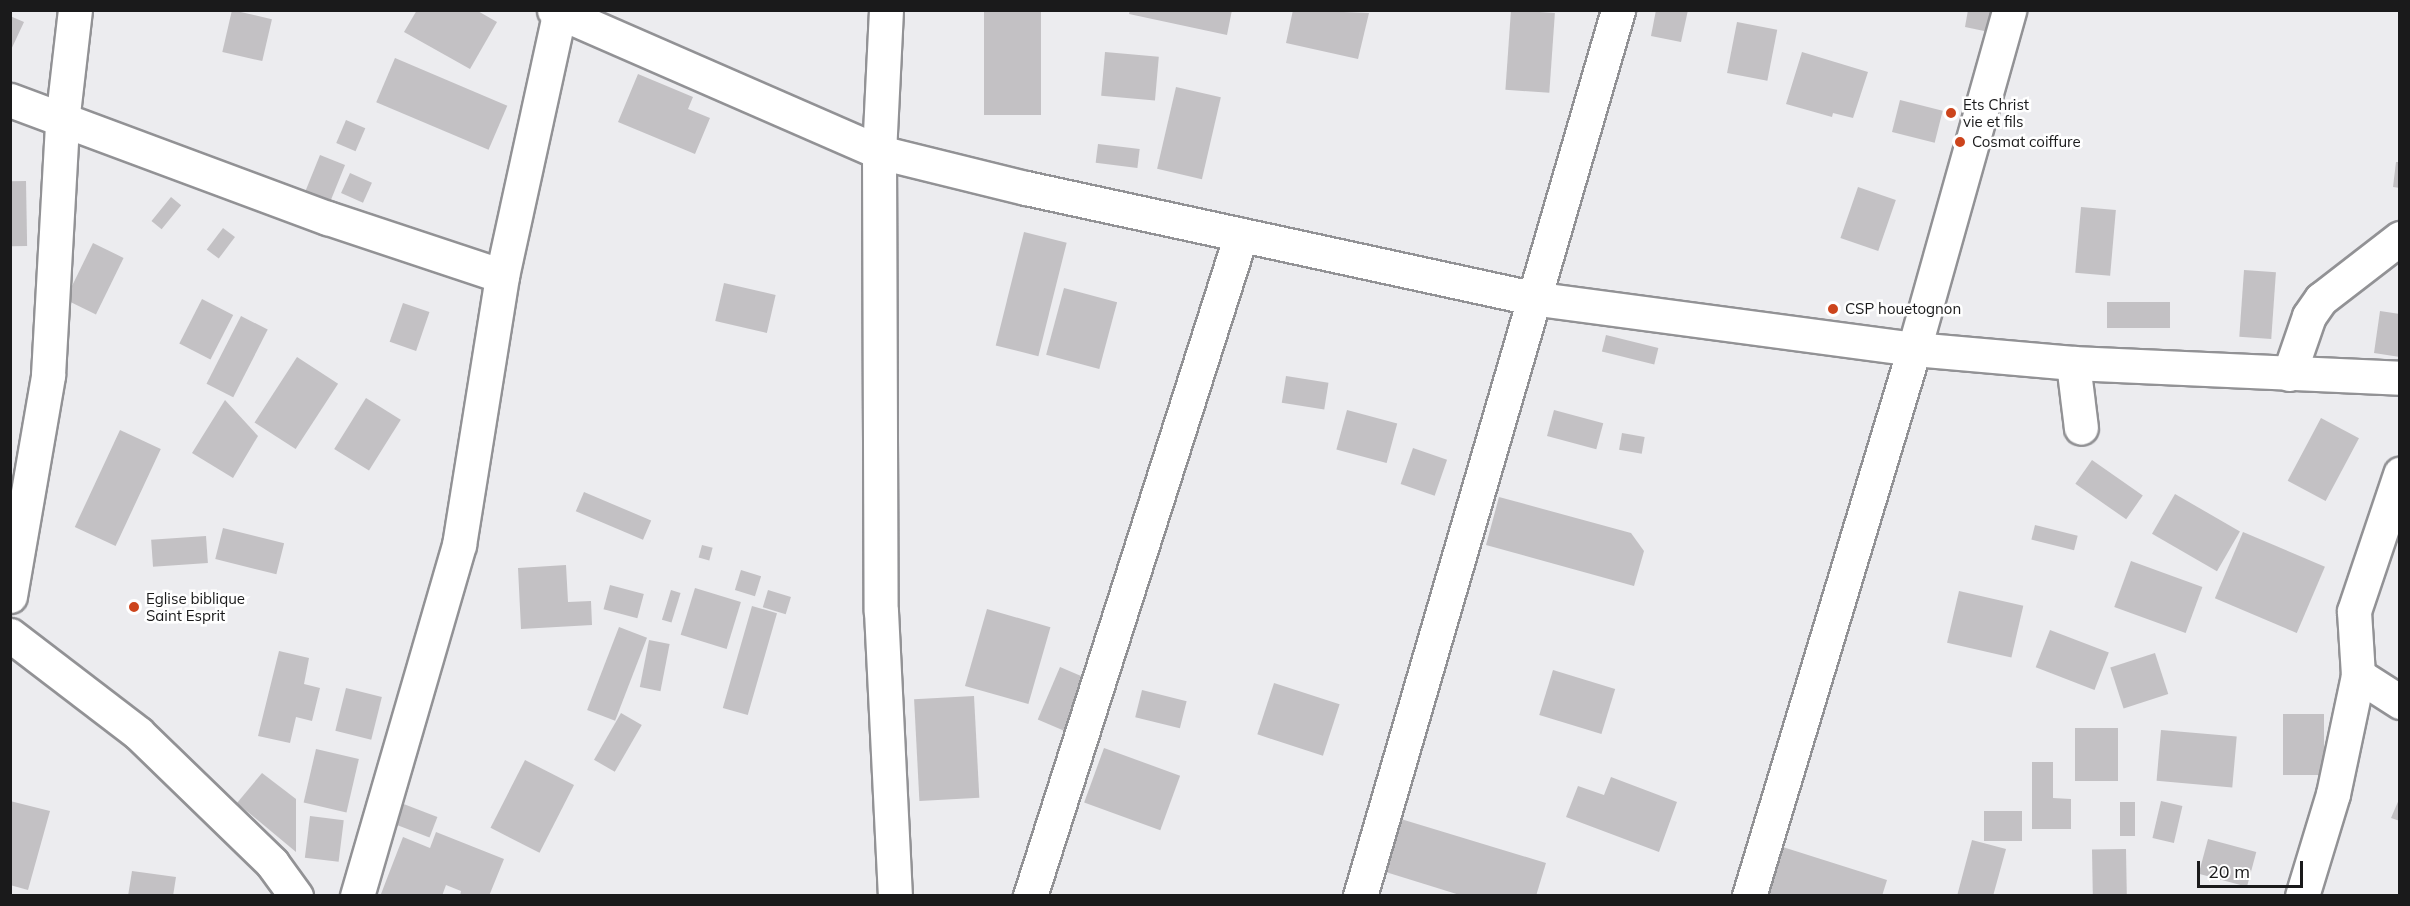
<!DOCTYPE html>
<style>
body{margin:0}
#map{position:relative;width:2410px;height:906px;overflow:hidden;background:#ececef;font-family:Mulish,sans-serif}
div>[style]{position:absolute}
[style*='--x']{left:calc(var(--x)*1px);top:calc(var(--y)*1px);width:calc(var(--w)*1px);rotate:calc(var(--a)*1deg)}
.building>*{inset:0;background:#c3c1c4;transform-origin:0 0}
.roads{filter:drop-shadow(2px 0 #929295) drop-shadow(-2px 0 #929295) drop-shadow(0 2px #929295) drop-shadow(0 -2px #929295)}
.minor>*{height:33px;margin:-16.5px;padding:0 16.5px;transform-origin:16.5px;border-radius:16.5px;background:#fff}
.dots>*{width:16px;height:16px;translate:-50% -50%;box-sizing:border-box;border:3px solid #fff;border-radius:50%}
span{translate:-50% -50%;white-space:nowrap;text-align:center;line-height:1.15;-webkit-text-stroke:5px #fff;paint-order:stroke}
.poi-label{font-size:15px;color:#1a1a1b}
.left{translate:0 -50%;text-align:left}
.frame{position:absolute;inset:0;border:12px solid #1a1a1b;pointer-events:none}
.scale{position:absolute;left:2197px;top:861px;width:106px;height:27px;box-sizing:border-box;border:3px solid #1a1a1b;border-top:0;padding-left:8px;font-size:18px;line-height:21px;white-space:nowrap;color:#1a1a1b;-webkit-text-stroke:4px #fff;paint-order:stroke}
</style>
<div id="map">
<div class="building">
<div style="left:232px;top:10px;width:41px;height:43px;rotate:13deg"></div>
<div style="clip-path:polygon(417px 10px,476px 10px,497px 22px,470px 69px,404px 32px)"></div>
<div style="left:984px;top:10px;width:57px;height:105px"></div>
<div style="clip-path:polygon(1130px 10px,1232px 10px,1227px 35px,1129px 14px)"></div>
<div style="clip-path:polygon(1293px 10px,1369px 13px,1358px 59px,1286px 43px)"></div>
<div style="left:1511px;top:10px;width:44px;height:80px;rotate:4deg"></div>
<div style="clip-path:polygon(1656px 10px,1688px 10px,1681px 42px,1651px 36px)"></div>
<div style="clip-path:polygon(1968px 10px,1994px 10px,1989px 32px,1965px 27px)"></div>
<div style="clip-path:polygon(10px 16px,24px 22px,10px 52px)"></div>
<div style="left:1737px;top:22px;width:41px;height:52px;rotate:11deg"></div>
<div style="left:1105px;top:52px;width:54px;height:44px;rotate:5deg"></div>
<div style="clip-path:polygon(1802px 52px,1868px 72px,1853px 118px,1833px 113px,1832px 117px,1786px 104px)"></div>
<div style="left:395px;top:58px;width:122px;height:48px;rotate:23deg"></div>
<div style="clip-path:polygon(638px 74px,693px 97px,688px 109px,710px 118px,695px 154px,618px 122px)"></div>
<div style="left:1176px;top:87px;width:46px;height:84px;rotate:13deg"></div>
<div style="left:1900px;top:100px;width:44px;height:33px;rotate:14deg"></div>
<div style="left:346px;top:120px;width:21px;height:25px;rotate:23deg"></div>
<div style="left:1098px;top:144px;width:42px;height:19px;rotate:7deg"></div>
<div style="left:320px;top:155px;width:27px;height:45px;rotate:22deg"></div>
<div style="clip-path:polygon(2396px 162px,2400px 162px,2400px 188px,2393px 187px)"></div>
<div style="left:350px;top:173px;width:24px;height:22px;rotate:24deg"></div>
<div style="left:26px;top:181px;width:65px;height:16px;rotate:89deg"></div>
<div style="left:1858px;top:187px;width:40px;height:54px;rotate:19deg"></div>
<div style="left:171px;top:197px;width:13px;height:31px;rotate:39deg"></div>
<div style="left:2081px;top:207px;width:35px;height:66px;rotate:5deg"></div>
<div style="left:223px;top:228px;width:15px;height:27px;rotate:37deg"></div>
<div style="left:1024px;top:232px;width:44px;height:117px;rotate:14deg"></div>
<div style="left:93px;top:243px;width:34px;height:63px;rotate:26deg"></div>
<div style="left:2244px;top:270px;width:32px;height:67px;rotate:4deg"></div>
<div style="left:724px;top:283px;width:53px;height:39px;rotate:13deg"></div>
<div style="left:1064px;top:288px;width:55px;height:69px;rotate:15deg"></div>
<div style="left:202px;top:299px;width:35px;height:50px;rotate:27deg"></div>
<div style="left:2107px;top:302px;width:63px;height:26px"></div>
<div style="left:403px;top:303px;width:28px;height:41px;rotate:19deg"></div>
<div style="clip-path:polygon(2380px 311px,2400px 314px,2400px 357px,2374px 353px)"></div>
<div style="left:241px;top:316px;width:30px;height:76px;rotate:27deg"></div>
<div style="left:1606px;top:335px;width:54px;height:17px;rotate:14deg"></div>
<div style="left:297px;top:357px;width:49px;height:78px;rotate:33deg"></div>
<div style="left:1286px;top:376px;width:43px;height:27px;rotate:9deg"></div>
<div style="left:366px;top:398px;width:41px;height:60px;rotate:32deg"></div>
<div style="clip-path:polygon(225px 400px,258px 436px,233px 478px,192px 453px)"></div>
<div style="left:1347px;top:410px;width:52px;height:41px;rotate:15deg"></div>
<div style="left:1554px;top:410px;width:51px;height:27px;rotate:15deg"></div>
<div style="left:2321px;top:418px;width:43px;height:71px;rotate:28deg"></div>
<div style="left:120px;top:430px;width:45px;height:107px;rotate:25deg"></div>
<div style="left:1622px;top:433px;width:23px;height:17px;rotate:10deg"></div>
<div style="left:1413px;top:448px;width:36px;height:38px;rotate:19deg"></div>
<div style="left:2092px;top:460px;width:62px;height:29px;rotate:35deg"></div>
<div style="left:584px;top:492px;width:73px;height:21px;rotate:23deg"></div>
<div style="left:2175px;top:494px;width:75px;height:46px;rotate:30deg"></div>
<div style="clip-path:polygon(1499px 497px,1631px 533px,1644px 551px,1634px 586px,1486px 545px)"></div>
<div style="left:2035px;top:525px;width:44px;height:15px;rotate:14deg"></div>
<div style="left:223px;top:528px;width:63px;height:32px;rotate:14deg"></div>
<div style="left:2243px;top:532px;width:89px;height:72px;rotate:23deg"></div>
<div style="left:206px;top:536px;width:27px;height:55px;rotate:86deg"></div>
<div style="left:702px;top:545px;width:11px;height:13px;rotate:15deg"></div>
<div style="left:2131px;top:561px;width:76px;height:49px;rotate:20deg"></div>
<div style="clip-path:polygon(566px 565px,568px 602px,591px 601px,592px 625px,521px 629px,518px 568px)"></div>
<div style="left:741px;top:570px;width:21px;height:21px;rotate:17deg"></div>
<div style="left:610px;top:585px;width:35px;height:25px;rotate:15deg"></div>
<div style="left:695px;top:588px;width:48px;height:49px;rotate:17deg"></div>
<div style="left:671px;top:590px;width:10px;height:31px;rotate:17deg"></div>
<div style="left:768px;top:590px;width:24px;height:18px;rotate:17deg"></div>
<div style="left:1959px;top:591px;width:66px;height:53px;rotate:13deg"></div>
<div style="left:752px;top:606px;width:26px;height:106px;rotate:16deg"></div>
<div style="left:987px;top:609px;width:66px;height:80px;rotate:16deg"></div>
<div style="left:619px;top:627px;width:30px;height:89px;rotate:21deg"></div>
<div style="left:2050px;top:630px;width:63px;height:40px;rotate:21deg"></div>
<div style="left:649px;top:640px;width:21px;height:48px;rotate:11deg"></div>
<div style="clip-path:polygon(279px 651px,309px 658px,304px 684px,320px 688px,312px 721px,296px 717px,290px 743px,258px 736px)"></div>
<div style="left:2155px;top:653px;width:43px;height:47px;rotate:72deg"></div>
<div style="left:1060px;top:667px;width:28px;height:57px;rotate:23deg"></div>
<div style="left:1553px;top:670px;width:65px;height:47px;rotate:17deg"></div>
<div style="left:1274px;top:683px;width:69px;height:54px;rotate:18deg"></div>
<div style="left:346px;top:688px;width:37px;height:44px;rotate:14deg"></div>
<div style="left:1142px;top:690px;width:46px;height:28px;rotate:14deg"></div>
<div style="left:974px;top:696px;width:102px;height:60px;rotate:87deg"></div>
<div style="left:621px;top:713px;width:24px;height:54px;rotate:30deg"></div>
<div style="left:2283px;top:714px;width:41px;height:61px"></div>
<div style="left:2075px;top:728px;width:43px;height:53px"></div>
<div style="left:2161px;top:730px;width:76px;height:51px;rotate:5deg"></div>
<div style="left:1104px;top:748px;width:81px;height:58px;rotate:20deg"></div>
<div style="left:316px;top:749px;width:44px;height:55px;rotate:13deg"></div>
<div style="left:525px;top:760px;width:55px;height:76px;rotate:27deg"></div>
<div style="clip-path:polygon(2032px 762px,2053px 762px,2053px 798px,2071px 799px,2071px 829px,2032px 829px)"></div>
<div style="clip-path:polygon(262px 773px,296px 799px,296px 852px,237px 803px)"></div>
<div style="clip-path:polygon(1611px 777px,1677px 802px,1659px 852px,1566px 817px,1578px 786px,1604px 795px)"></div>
<div style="clip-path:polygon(2400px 797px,2400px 821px,2391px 818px)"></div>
<div style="clip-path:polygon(10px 801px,50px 811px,28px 890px,10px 885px)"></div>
<div style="left:2161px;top:801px;width:22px;height:38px;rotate:13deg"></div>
<div style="left:2120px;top:802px;width:15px;height:34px"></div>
<div style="left:401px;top:803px;width:39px;height:22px;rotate:21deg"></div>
<div style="left:1984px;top:811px;width:38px;height:30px"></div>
<div style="left:310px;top:816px;width:34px;height:42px;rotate:7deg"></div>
<div style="clip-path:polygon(1391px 816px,1546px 863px,1536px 896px,1463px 896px,1376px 869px)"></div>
<div style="clip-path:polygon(436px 832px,504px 859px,489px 896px,460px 896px,461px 891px,446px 885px,442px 896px,381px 894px,403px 837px,430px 848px)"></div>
<div style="left:2208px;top:839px;width:50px;height:36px;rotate:15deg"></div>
<div style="clip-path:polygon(1972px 840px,2006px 849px,1993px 896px,1957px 896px)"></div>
<div style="clip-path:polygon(1770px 843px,1887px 880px,1882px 896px,1770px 896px,1755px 891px)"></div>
<div style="left:2126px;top:849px;width:47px;height:34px;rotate:89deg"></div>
<div style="clip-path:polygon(132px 871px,176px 877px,173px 896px,128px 896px)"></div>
</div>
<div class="roads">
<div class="minor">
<div style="--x:554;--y:10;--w:355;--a:23.6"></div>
<div style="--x:879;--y:152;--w:151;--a:13.8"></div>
<div style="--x:1026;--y:188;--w:518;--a:12.26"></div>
<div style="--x:1532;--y:298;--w:385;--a:7.6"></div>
<div style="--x:1914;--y:349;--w:160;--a:5"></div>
<div style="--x:2073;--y:363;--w:327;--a:2.6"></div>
<div style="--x:886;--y:10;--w:142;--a:92.8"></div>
<div style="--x:879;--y:152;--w:459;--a:89.8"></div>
<div style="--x:881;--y:611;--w:285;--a:87.2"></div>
<div style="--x:10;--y:100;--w:339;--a:20.4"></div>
<div style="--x:328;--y:218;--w:183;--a:18.4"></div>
<div style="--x:2073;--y:363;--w:65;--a:83"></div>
<div style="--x:2289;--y:374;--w:61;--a:-71"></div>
<div style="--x:2309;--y:316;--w:21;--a:-55"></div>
<div style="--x:2321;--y:299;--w:100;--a:-37.7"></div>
<div style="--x:10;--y:596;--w:224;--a:-80.2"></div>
<div style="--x:48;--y:375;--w:253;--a:-86.8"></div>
<div style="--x:62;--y:122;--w:113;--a:-83.4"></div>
<div style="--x:10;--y:635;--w:161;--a:37.4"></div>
<div style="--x:138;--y:733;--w:187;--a:44.1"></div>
<div style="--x:272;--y:863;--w:41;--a:54"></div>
<div style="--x:2358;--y:675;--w:50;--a:32.7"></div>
<div style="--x:357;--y:896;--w:366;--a:-73.8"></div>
<div style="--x:459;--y:545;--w:272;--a:-80.9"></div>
<div style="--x:502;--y:276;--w:272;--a:-77.7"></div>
<div style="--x:1030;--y:896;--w:694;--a:-72.3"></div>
<div style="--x:1360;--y:896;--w:923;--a:-73.76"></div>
<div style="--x:1749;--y:896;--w:571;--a:-73.21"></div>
<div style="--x:1914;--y:349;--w:352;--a:-74.3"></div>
<div style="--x:2302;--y:896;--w:107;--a:-73.1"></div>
<div style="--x:2333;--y:794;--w:122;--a:-78.1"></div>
<div style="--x:2358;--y:675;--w:64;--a:-93.6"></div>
<div style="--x:2354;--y:611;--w:145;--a:-71.4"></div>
</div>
</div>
<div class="dots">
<div style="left:1951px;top:113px;background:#cc441c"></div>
<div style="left:1960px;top:142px;background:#cc441c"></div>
<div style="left:1833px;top:309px;background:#cc441c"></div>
<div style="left:134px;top:607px;background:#cc441c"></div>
</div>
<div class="poi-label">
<span class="left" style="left:1963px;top:113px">Ets Christ<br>vie et fils</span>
<span class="left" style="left:1972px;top:142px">Cosmat coiffure</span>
<span class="left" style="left:1845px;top:309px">CSP houetognon</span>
<span class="left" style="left:146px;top:607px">Eglise biblique<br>Saint Esprit</span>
</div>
<div class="frame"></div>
<div class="scale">20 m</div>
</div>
